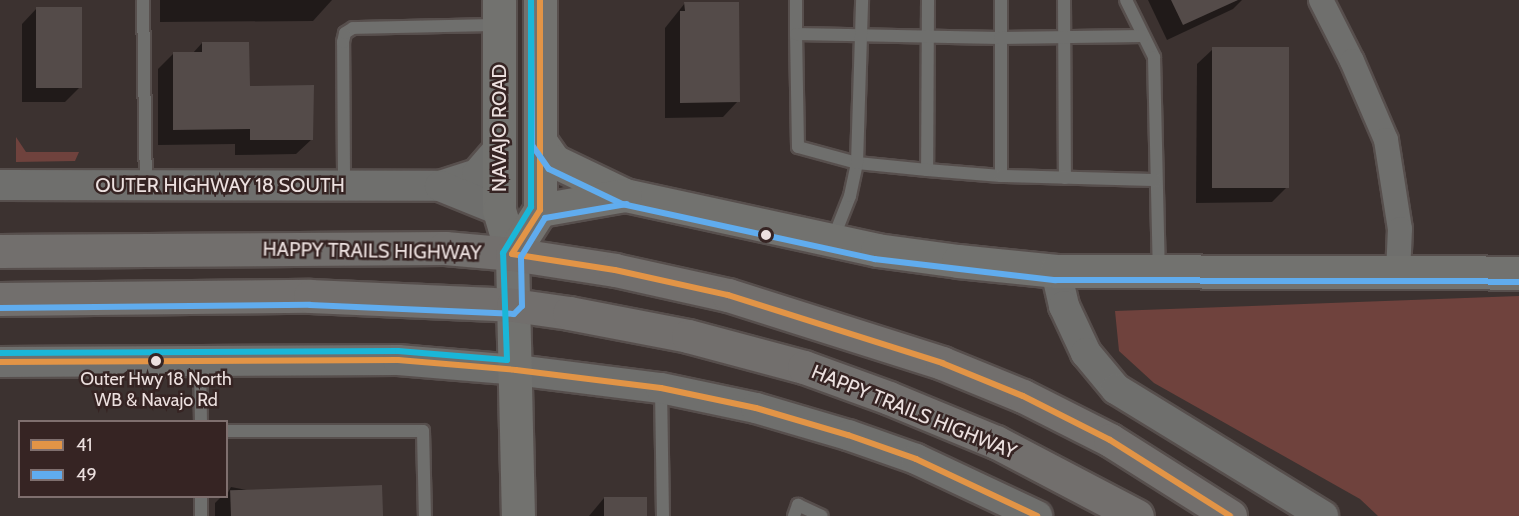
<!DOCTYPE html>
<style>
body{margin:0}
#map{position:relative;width:1519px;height:516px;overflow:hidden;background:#3c3230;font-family:Cabin,sans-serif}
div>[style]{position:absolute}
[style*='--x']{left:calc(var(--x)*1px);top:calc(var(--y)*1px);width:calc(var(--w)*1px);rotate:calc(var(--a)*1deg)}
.green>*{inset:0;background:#6f423d}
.shadow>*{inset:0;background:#0007}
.building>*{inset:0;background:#544b49;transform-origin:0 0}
.roads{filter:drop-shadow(2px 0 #574f4d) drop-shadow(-2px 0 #574f4d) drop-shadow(0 2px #574f4d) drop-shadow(0 -2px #574f4d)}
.service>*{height:12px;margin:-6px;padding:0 6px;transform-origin:6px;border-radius:6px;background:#6f6f6d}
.minor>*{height:24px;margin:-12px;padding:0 12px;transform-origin:12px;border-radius:12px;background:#6f6f6d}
.tertiary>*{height:30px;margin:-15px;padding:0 15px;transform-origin:15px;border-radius:15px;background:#6f6f6d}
.secondary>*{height:33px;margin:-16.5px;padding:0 16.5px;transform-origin:16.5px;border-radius:16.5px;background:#72726f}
.primary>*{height:33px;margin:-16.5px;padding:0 16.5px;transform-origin:16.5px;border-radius:16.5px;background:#726f6d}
.bus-1>*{height:6px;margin:-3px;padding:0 3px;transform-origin:3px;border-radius:3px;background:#e29446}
.bus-2>*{height:6px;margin:-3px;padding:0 3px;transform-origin:3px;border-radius:3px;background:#60acee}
.bus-3>*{height:6px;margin:-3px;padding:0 3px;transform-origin:3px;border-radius:3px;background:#1ab6d8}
.dots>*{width:16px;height:16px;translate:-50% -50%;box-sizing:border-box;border:3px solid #362423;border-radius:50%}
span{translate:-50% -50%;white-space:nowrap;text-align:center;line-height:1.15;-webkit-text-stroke:5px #362423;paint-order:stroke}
.bus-label{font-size:18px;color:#ece0df}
.street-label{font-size:20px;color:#ece0df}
.legend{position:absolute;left:18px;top:420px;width:210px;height:78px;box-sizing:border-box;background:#362423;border:2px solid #7f6f6e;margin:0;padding:8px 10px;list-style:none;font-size:18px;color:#ece0df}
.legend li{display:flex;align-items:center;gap:12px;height:30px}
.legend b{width:30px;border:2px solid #7f6f6e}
</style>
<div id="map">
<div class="green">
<div style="clip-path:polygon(16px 137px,26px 152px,79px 152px,75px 161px,16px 162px)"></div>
<div style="clip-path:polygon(1519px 296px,1519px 516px,1378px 516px,1360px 499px,1154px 383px,1119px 351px,1115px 311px)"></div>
</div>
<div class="shadow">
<div style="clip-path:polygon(160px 0,332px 0,313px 21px,160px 22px)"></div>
<div style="clip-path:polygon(1148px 0,1242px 0,1233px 9px,1167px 40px)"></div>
<div style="clip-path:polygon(685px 3px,738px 101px,723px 117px,665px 118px,665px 28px)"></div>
<div style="clip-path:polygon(37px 8px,81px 86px,65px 102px,22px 102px,22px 24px)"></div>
<div style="clip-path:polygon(202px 43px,248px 87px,312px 139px,296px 154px,235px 155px,235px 144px,158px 145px,158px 69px,174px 53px,192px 54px)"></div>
<div style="clip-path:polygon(1213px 49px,1287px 187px,1272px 202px,1196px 203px,1197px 64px)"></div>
<div style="clip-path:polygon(231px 487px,381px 516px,215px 516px,215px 503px,222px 496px,226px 496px)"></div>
<div style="clip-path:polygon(604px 498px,645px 516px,589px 516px)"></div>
</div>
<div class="building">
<div style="clip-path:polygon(1171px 0,1238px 0,1183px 25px)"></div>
<div style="clip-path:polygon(684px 2px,739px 2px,740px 102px,680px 103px,680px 11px,685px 11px)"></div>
<div style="left:36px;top:7px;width:46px;height:81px"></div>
<div style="clip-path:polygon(202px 42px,249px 42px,250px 86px,314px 85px,313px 140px,250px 140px,250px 129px,173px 130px,173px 52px,202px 52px)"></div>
<div style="left:1212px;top:47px;width:77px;height:141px"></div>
<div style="left:382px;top:485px;width:31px;height:152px;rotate:88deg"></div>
<div style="left:604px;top:497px;width:43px;height:19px"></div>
</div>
<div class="roads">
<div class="service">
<div style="--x:143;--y:0;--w:184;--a:89.1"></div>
<div style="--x:928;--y:0;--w:170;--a:90.3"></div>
<div style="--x:927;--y:170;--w:74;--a:4.6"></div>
<div style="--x:1001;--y:176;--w:176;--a:-90"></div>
<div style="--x:1064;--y:0;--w:178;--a:89.7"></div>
<div style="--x:1126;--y:0;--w:64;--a:63.8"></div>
<div style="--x:1154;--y:57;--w:214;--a:88.7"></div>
<div style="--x:796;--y:34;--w:34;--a:-90"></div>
<div style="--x:927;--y:170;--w:70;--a:-174.3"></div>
<div style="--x:857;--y:163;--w:61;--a:-164.8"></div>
<div style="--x:798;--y:147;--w:113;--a:-91"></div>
<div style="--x:796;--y:34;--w:204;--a:1.1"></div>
<div style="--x:1000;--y:38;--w:143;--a:-0.8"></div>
<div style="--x:344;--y:173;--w:131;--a:-90.4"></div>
<div style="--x:343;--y:42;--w:9;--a:-77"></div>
<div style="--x:345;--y:33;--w:9;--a:-32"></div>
<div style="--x:353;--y:28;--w:146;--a:-1.2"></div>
<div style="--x:1001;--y:176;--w:155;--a:1.5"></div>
<div style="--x:833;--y:239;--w:46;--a:-68.4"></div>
<div style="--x:850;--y:196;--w:34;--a:-78"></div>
<div style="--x:857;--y:163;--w:163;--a:-88.2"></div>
<div style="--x:200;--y:360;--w:62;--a:89.1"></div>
<div style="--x:661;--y:389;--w:127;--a:89.1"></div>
<div style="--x:226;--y:431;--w:197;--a:0"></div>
<div style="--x:423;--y:431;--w:85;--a:88.7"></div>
<div style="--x:201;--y:496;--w:20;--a:90"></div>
<div style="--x:794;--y:516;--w:12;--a:-70"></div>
<div style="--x:798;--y:505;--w:26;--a:25"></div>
</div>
<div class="minor">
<div style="--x:1321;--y:0;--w:68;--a:63.1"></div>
<div style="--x:1352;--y:61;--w:86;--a:66.7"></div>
<div style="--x:1386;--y:140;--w:90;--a:81.1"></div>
<div style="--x:1400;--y:229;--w:44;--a:92.6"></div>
</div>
<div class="tertiary">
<div style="--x:0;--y:185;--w:440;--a:0.1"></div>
<div style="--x:440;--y:186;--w:39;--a:-18"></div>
<div style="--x:477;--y:174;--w:35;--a:-49"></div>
<div style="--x:440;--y:186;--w:64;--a:22.1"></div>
<div style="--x:1056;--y:271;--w:36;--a:77"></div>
<div style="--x:1064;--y:306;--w:52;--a:64.9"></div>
<div style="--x:1086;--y:353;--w:47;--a:50.2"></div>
<div style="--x:1116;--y:389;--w:243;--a:31.5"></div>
<div style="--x:0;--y:362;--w:398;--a:-0.3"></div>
<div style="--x:398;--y:360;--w:118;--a:4.8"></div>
<div style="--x:516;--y:370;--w:146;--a:7.1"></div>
<div style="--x:661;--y:388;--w:97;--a:11.9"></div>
<div style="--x:756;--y:408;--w:96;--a:16.4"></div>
<div style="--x:848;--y:435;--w:72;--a:19.4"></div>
<div style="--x:916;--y:459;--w:134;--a:25.2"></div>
</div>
<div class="secondary">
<div style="--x:499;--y:0;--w:210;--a:90"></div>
<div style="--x:499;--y:210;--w:46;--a:73.5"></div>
<div style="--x:512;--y:254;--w:262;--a:88.7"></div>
<div style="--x:540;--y:141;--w:24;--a:55"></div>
<div style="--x:554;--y:161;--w:79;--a:25.6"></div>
<div style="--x:625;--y:195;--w:258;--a:12.3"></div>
<div style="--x:877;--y:250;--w:82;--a:7.7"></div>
<div style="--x:958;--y:261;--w:99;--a:5.8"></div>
<div style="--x:1056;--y:271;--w:463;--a:0.2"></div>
<div style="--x:540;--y:210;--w:86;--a:-10"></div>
<div style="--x:512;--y:254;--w:52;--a:-57.5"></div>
<div style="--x:540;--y:210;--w:210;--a:-90"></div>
</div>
<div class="primary">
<div style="--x:0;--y:251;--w:445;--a:-0.4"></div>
<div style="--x:445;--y:248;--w:67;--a:5.1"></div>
<div style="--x:512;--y:254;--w:104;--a:8.8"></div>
<div style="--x:615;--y:270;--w:116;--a:12.5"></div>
<div style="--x:728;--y:295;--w:225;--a:17.6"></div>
<div style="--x:942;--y:363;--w:87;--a:22.2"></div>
<div style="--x:1023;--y:396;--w:97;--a:26.8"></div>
<div style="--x:1110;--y:440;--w:142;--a:32.3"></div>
<div style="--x:0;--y:299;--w:310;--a:-0.6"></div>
<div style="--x:310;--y:296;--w:203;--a:2.5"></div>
<div style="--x:513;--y:305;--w:57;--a:8.1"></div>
<div style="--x:569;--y:313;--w:121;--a:10.9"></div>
<div style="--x:688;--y:336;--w:120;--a:15"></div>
<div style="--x:804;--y:367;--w:90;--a:20"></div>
<div style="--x:889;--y:398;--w:116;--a:22.4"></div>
<div style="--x:996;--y:442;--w:159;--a:27.7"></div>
</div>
</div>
<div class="bus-1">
<div style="--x:540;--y:0;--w:210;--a:90"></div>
<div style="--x:540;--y:210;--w:52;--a:122.5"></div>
<div style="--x:512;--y:254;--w:104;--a:8.8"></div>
<div style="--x:615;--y:270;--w:116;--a:12.5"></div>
<div style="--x:728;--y:295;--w:225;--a:17.6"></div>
<div style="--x:942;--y:363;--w:87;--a:22.2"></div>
<div style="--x:1023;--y:396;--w:97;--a:26.8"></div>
<div style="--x:1110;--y:440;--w:142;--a:32.3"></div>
<div style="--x:0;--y:362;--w:398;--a:-0.3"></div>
<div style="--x:398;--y:360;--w:118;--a:4.8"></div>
<div style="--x:516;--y:370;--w:146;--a:7.1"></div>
<div style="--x:661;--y:388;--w:97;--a:11.9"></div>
<div style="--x:756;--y:408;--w:96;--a:16.4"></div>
<div style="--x:848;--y:435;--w:72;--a:19.4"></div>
<div style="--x:916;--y:459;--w:134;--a:25.2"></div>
</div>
<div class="bus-2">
<div style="--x:531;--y:0;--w:145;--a:89.6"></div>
<div style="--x:532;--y:145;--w:29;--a:55"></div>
<div style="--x:549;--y:169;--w:81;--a:25.6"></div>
<div style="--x:622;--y:204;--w:259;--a:12.3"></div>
<div style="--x:875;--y:259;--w:181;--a:6.7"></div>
<div style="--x:1055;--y:280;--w:464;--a:0.2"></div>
<div style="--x:0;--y:308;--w:310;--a:-0.6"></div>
<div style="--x:310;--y:305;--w:204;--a:2.5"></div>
<div style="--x:514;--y:314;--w:11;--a:-45"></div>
<div style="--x:522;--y:306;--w:49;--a:-91.2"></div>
<div style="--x:521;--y:257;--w:46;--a:-58.4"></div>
<div style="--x:545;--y:218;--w:83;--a:-9.7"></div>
</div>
<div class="bus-3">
<div style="--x:0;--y:353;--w:398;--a:-0.3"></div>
<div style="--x:398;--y:351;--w:109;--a:4.7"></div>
<div style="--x:507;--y:360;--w:107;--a:-92.1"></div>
<div style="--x:503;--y:253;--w:54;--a:-58.7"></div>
<div style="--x:531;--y:207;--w:207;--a:-90"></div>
</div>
<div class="dots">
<div style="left:766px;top:235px;background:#ece0df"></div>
<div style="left:156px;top:361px;background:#ece0df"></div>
</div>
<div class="bus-label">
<span style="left:156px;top:390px">Outer Hwy 18 North<br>WB &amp; Navajo Rd</span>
</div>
<div class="street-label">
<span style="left:499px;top:128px;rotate:-90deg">NAVAJO ROAD</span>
<span style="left:220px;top:185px">OUTER HIGHWAY 18 SOUTH</span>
<span style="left:372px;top:251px;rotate:1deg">HAPPY TRAILS HIGHWAY</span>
<span style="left:914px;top:412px;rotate:22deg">HAPPY TRAILS HIGHWAY</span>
</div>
<ul class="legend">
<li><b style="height:8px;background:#e29446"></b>41</li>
<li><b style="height:8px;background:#60acee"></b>49</li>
</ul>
</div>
